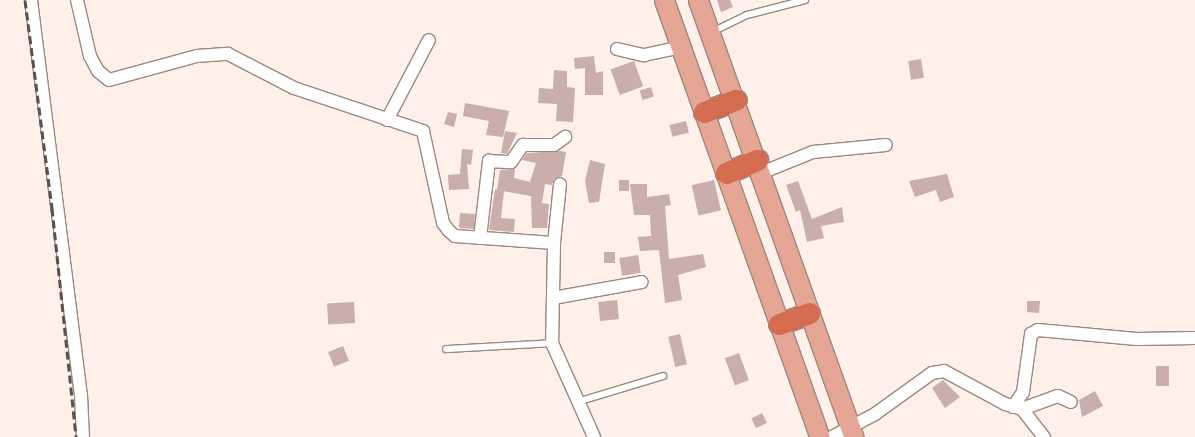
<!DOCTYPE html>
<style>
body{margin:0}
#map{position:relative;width:1195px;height:437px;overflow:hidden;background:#fff0e9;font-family:"Fira Sans",sans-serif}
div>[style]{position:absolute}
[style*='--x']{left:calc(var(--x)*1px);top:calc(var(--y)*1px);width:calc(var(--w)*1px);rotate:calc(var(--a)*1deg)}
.building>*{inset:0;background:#c9aeab;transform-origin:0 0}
.roads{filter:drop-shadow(1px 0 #9e877e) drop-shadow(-1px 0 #9e877e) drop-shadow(0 1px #9e877e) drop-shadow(0 -1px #9e877e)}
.lane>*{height:6px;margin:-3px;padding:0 3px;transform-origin:3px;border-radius:3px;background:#fff}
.street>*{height:12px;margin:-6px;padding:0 6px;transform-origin:6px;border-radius:6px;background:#fff}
.primary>*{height:19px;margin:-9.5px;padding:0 9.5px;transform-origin:9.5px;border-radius:9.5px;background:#e6a695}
.highway>*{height:21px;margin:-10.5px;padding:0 10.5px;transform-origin:10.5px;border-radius:10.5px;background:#d56b4f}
.rail>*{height:3px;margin-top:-1.5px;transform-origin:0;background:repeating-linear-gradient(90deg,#5c514d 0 8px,transparent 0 12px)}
span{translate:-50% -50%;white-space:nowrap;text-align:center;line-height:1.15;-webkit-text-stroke:4.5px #fff;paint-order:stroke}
</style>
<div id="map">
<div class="building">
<div style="clip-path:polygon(717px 0,730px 0,733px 7px,721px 12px)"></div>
<div style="clip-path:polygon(594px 56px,596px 73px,603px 71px,603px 95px,585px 95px,585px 68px,575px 69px,574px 58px)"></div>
<div style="left:921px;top:59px;width:19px;height:13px;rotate:81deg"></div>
<div style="left:634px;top:61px;width:27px;height:25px;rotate:70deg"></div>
<div style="clip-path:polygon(554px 70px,567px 71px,567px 87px,575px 88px,573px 122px,556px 121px,557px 104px,538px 103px,539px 88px,553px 89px)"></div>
<div style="left:651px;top:87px;width:10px;height:12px;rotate:73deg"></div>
<div style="clip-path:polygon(465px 103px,509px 111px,503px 137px,486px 135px,489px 121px,463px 116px)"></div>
<div style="clip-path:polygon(448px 112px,457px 114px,454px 127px,444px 124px)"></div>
<div style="left:686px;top:121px;width:12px;height:17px;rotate:76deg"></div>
<div style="clip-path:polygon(505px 131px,517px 133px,507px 154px,501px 153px)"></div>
<div style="clip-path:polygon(462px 149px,473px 150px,471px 165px,467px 164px,469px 189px,449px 190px,448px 175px,460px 174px)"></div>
<div style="clip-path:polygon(560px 151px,566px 152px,562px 176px,554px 179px,552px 185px,545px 184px,542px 203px,549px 204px,547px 228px,532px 228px,531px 196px,497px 190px,500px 170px,515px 169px,514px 178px,530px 182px,536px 163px,522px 160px,527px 153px)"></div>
<div style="clip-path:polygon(590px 160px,605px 164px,599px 202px,589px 203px,585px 181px)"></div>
<div style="clip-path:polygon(947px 174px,954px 197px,940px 202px,936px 190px,915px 197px,909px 181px)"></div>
<div style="left:619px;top:180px;width:10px;height:11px"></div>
<div style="left:714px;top:180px;width:31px;height:23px;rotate:77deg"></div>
<div style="clip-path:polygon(798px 181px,812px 219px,842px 207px,844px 222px,821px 226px,824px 238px,807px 242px,800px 210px,796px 212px,786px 185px)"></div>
<div style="clip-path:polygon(630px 184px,647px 184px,647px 197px,669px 194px,671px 205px,665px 206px,669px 259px,703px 254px,706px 267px,678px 275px,682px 300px,665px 303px,659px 250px,640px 251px,638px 237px,651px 236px,650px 215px,634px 215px)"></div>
<div style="clip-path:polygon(495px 189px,504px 191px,501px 218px,515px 219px,514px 232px,489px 230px)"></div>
<div style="left:460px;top:213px;width:15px;height:15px;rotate:4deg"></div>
<div style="left:604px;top:252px;width:11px;height:11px"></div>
<div style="left:638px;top:255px;width:18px;height:19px;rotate:81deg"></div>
<div style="left:617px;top:300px;width:19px;height:19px;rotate:84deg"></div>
<div style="clip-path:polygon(1027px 301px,1040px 301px,1039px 313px,1027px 312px)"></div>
<div style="left:354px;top:302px;width:21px;height:27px;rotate:87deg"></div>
<div style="left:680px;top:334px;width:31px;height:12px;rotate:77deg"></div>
<div style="left:343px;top:346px;width:16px;height:16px;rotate:68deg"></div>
<div style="left:739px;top:353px;width:29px;height:15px;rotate:70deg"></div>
<div style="left:1156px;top:366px;width:13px;height:20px"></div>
<div style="clip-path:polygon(943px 380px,960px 397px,945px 408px,932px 388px)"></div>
<div style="clip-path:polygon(1095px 391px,1103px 406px,1082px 417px,1079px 400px)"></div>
<div style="left:762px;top:413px;width:11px;height:12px;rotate:63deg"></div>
</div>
<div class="roads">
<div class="lane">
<div style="--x:712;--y:32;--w:39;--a:-26"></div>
<div style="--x:747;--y:15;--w:60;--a:-14.5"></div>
<div style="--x:446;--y:349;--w:106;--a:-3.2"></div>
<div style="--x:577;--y:402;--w:90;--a:-16.8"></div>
</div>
<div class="street">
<div style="--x:31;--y:0;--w:398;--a:82.8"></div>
<div style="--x:81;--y:395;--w:42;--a:87.3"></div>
<div style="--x:77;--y:0;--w:57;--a:76.9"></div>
<div style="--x:90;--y:56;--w:17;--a:62"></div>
<div style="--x:98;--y:71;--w:14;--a:39"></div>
<div style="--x:109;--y:80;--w:91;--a:-15.3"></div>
<div style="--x:197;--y:56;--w:31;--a:-4"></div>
<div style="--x:228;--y:54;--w:74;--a:27.3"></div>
<div style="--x:294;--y:88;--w:136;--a:18.4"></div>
<div style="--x:423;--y:131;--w:94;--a:77.7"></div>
<div style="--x:443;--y:223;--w:10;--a:53"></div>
<div style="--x:449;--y:231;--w:8;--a:40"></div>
<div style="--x:455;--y:236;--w:99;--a:4"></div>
<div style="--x:554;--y:243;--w:100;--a:91.1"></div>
<div style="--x:552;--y:343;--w:103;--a:65.9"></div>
<div style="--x:617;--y:49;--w:28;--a:13"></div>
<div style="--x:644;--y:55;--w:38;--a:-12"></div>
<div style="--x:387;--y:120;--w:90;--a:-62.3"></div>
<div style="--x:761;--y:173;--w:56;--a:-22"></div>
<div style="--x:813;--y:152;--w:73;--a:-5.5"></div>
<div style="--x:480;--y:238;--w:78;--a:-83.3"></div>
<div style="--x:489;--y:161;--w:22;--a:3"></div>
<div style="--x:511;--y:162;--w:21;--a:-55"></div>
<div style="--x:523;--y:145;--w:31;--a:0"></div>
<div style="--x:554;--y:145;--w:14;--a:-36"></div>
<div style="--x:554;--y:243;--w:59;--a:-84.2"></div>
<div style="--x:553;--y:298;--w:90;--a:-10.2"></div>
<div style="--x:1013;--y:407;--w:18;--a:-56"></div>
<div style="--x:1023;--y:392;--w:59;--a:-82.1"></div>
<div style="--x:1031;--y:334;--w:8;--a:-30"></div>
<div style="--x:1038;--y:330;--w:99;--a:5.2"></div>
<div style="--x:1137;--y:339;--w:58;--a:-1"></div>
<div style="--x:1022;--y:409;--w:38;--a:-20"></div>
<div style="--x:1058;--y:396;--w:14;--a:25"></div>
<div style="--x:832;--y:437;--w:49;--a:-28.1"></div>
<div style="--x:875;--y:414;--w:70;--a:-35.7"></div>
<div style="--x:932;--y:373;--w:12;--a:-9"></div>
<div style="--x:944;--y:371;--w:69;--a:28.4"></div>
<div style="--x:1005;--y:404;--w:18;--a:16"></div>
<div style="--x:1022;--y:409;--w:36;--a:52"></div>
</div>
<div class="primary">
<div style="--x:664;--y:0;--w:464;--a:70.4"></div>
<div style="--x:698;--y:0;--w:464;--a:70.4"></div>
</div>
<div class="highway">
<div style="--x:704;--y:112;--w:34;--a:-21"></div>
<div style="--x:726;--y:173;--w:34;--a:-23"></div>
<div style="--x:779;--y:324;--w:32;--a:-20"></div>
</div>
</div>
<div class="rail">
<div style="--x:25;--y:0;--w:210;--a:82.6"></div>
<div style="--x:52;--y:208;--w:230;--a:84"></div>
</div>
</div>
